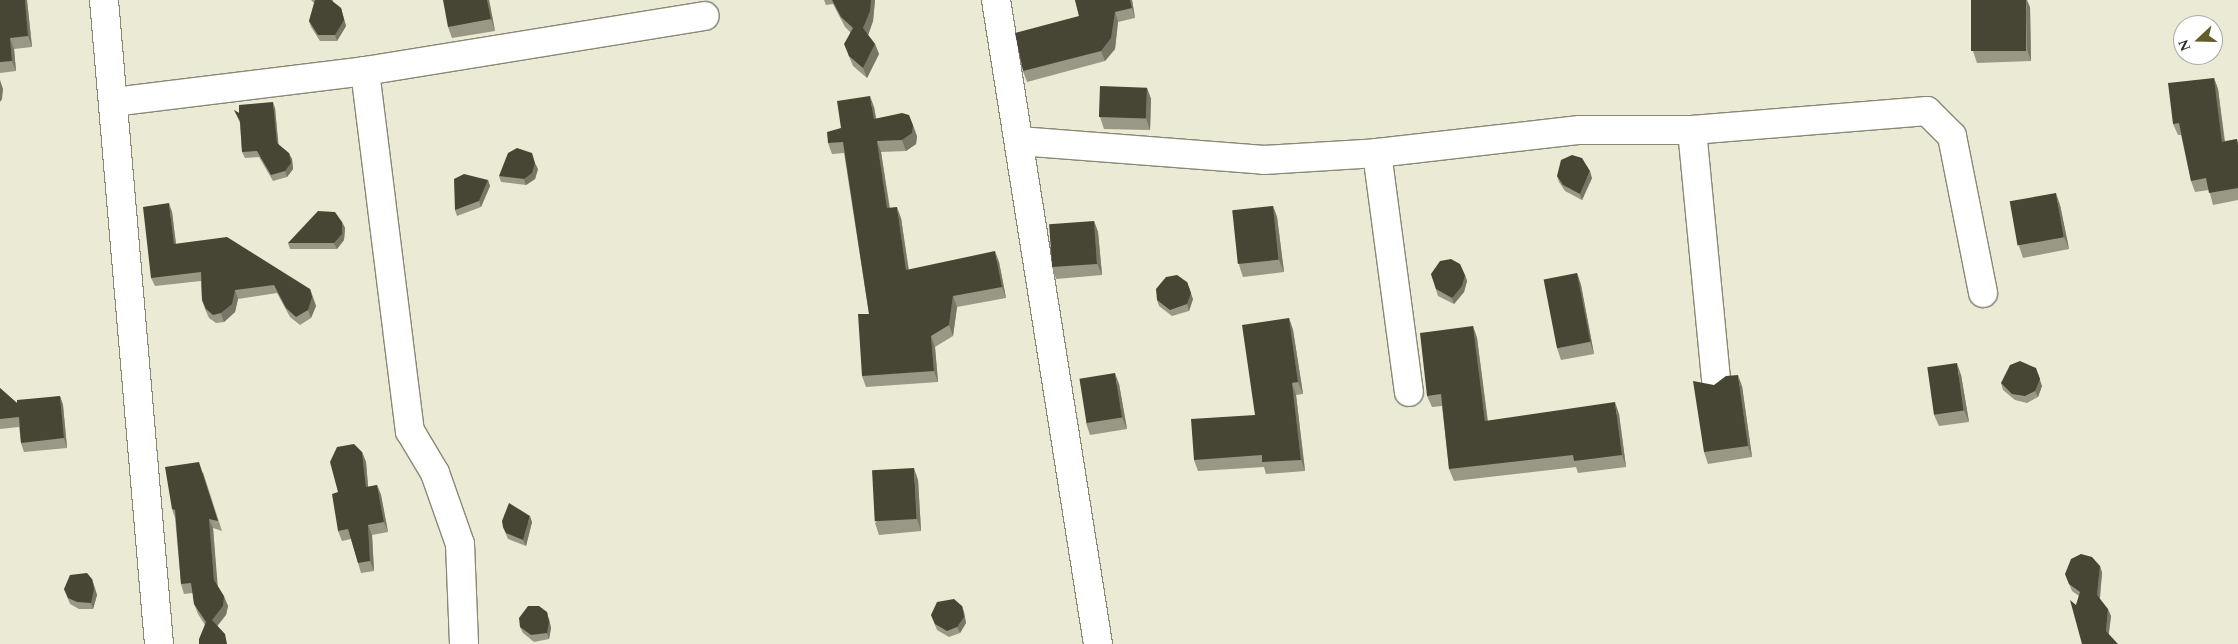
<!DOCTYPE html>
<style>
body{margin:0}
#map{position:relative;width:2238px;height:644px;overflow:hidden;background:#ebead5;font-family:Spectral,serif}
div>[style]{position:absolute}
[style*='--x']{left:calc(var(--x)*1px);top:calc(var(--y)*1px);width:calc(var(--w)*1px);rotate:calc(var(--a)*1deg)}
.roads{filter:drop-shadow(1px 0 #898875) drop-shadow(-1px 0 #898875) drop-shadow(0 1px #898875) drop-shadow(0 -1px #898875)}
.minor>*{height:28px;margin:-14px;padding:0 14px;transform-origin:14px;border-radius:14px;background:#fff}
.wall>*{inset:0;background:#999885}
.shaded-wall>*{inset:0;background:#787765}
.building>*{inset:0;background:#474635;transform-origin:0 0}
span{translate:-50% -50%;white-space:nowrap;text-align:center;line-height:1.15;-webkit-text-stroke:5px #fff;paint-order:stroke}
.north{position:absolute;left:2173px;top:15px;width:50px;height:50px;box-sizing:border-box;background:#fff;border:1px solid #abaaa7;border-radius:50%;rotate:249deg;font-size:14px;font-weight:700;line-height:20px;text-align:center;color:#2c2b23}
.north::after{content:'';display:block;margin:auto;width:18px;height:22px;background:#615c29;clip-path:polygon(50% 0,100% 100%,50% 72%,0 100%)}
</style>
<div id="map">
<div class="roads">
<div class="minor">
<div style="--x:104;--y:0;--w:646;--a:85.12"></div>
<div style="--x:996;--y:0;--w:652;--a:81"></div>
<div style="--x:365;--y:71;--w:363;--a:82.9"></div>
<div style="--x:410;--y:431;--w:49;--a:59.2"></div>
<div style="--x:435;--y:473;--w:75;--a:70.6"></div>
<div style="--x:460;--y:544;--w:100;--a:87.7"></div>
<div style="--x:114;--y:102;--w:253;--a:-7"></div>
<div style="--x:365;--y:71;--w:344;--a:-9.2"></div>
<div style="--x:1692;--y:130;--w:252;--a:84.5"></div>
<div style="--x:1019;--y:141;--w:246;--a:4.4"></div>
<div style="--x:1264;--y:160;--w:113;--a:-3.5"></div>
<div style="--x:1377;--y:153;--w:204;--a:-6.5"></div>
<div style="--x:1580;--y:130;--w:112;--a:0"></div>
<div style="--x:1692;--y:130;--w:236;--a:-4.6"></div>
<div style="--x:1927;--y:111;--w:35;--a:45"></div>
<div style="--x:1952;--y:136;--w:160;--a:78.8"></div>
<div style="--x:1377;--y:153;--w:241;--a:82.4"></div>
</div>
</div>
<div class="wall">
<div style="clip-path:polygon(0 0,27px 0,32px 47px,14px 49px,16px 71px,0 73px)"></div>
<div style="clip-path:polygon(311px 0,333px 0,333px 2px,341px 8px,346px 26px,337px 41px,320px 41px,311px 27px,309px 21px,314px 3px)"></div>
<div style="clip-path:polygon(489px 0,495px 31px,452px 38px,448px 27px)"></div>
<div style="clip-path:polygon(824px 0,875px 0,873px 21px,868px 35px,875px 44px,879px 54px,867px 78px,853px 66px,848px 54px,850px 32px,845px 27px,833px 4px,826px 5px)"></div>
<div style="clip-path:polygon(1075px 0,1132px 0,1135px 18px,1118px 22px,1115px 49px,1105px 61px,1027px 82px,1023px 71px,1079px 16px)"></div>
<div style="clip-path:polygon(2030px 7px,2031px 61px,1977px 63px,1973px 51px)"></div>
<div style="clip-path:polygon(2214px 78px,2218px 89px,2225px 141px,2237px 139px,2238px 143px,2238px 200px,2213px 205px,2209px 190px,2195px 192px,2191px 181px,2181px 135px,2178px 135px,2173px 124px)"></div>
<div style="clip-path:polygon(1147px 88px,1151px 99px,1150px 130px,1104px 129px,1100px 117px)"></div>
<div style="clip-path:polygon(874px 107px,876px 118px,917px 136px,916px 144px,906px 151px,881px 152px,890px 208px,901px 218px,909px 270px,999px 262px,1006px 298px,957px 307px,953px 336px,935px 347px,938px 382px,866px 387px,862px 376px,869px 314px,844px 153px,832px 154px,828px 143px,841px 128px)"></div>
<div style="clip-path:polygon(275px 108px,278px 144px,292px 159px,293px 169px,287px 177px,273px 181px,259px 157px,245px 158px,242px 152px,240px 123px,234px 110px,239px 113px)"></div>
<div style="clip-path:polygon(538px 169px,535px 179px,526px 185px,501px 182px,499px 176px)"></div>
<div style="clip-path:polygon(1557px 176px,1592px 178px,1582px 200px,1565px 191px,1559px 182px)"></div>
<div style="clip-path:polygon(488px 180px,490px 186px,481px 207px,457px 216px,455px 210px)"></div>
<div style="clip-path:polygon(2060px 205px,2069px 249px,2023px 258px,2019px 246px)"></div>
<div style="clip-path:polygon(1273px 206px,1277px 217px,1284px 272px,1243px 277px,1239px 265px)"></div>
<div style="clip-path:polygon(172px 212px,176px 244px,310px 289px,316px 306px,311px 318px,300px 325px,290px 317px,277px 293px,238px 299px,235px 312px,224px 322px,216px 323px,209px 318px,205px 309px,202px 300px,201px 281px,155px 286px,151px 278px)"></div>
<div style="clip-path:polygon(1094px 221px,1098px 232px,1102px 275px,1056px 279px,1052px 267px)"></div>
<div style="clip-path:polygon(342px 222px,345px 228px,344px 240px,337px 249px,290px 249px,288px 243px)"></div>
<div style="clip-path:polygon(1577px 273px,1581px 285px,1594px 354px,1561px 360px,1557px 348px)"></div>
<div style="clip-path:polygon(1431px 274px,1465px 275px,1467px 281px,1464px 292px,1454px 304px,1438px 296px)"></div>
<div style="clip-path:polygon(1193px 299px,1189px 311px,1172px 316px,1159px 306px,1157px 300px)"></div>
<div style="clip-path:polygon(1289px 318px,1293px 330px,1303px 394px,1296px 395px,1305px 471px,1266px 474px,1264px 467px,1198px 471px,1194px 460px,1255px 415px)"></div>
<div style="clip-path:polygon(1473px 326px,1477px 338px,1488px 421px,1619px 414px,1626px 467px,1578px 473px,1576px 467px,1454px 481px,1449px 469px,1442px 406px,1432px 407px,1427px 396px)"></div>
<div style="clip-path:polygon(1961px 375px,1969px 422px,1939px 426px,1934px 415px)"></div>
<div style="clip-path:polygon(2001px 383px,2042px 386px,2038px 397px,2027px 403px,2015px 400px,2003px 390px)"></div>
<div style="clip-path:polygon(1119px 384px,1127px 429px,1090px 435px,1086px 423px)"></div>
<div style="clip-path:polygon(1714px 385px,1742px 386px,1752px 457px,1708px 464px,1704px 452px)"></div>
<div style="clip-path:polygon(0 388px,17px 403px,60px 396px,63px 405px,67px 448px,24px 452px,21px 443px,19px 427px,0 429px)"></div>
<div style="clip-path:polygon(362px 452px,366px 462px,368px 487px,377px 485px,381px 495px,388px 532px,372px 535px,374px 571px,361px 573px,351px 539px,342px 541px,338px 531px,338px 492px)"></div>
<div style="clip-path:polygon(203px 472px,222px 531px,213px 528px,217px 585px,228px 606px,226px 615px,205px 625px,198px 614px,194px 604px,193px 593px,184px 594px,181px 584px,175px 518px,172px 509px)"></div>
<div style="clip-path:polygon(918px 480px,921px 531px,879px 535px,875px 523px)"></div>
<div style="clip-path:polygon(532px 522px,526px 546px,508px 539px,503px 527px)"></div>
<div style="clip-path:polygon(2100px 566px,2102px 573px,2100px 599px,2111px 616px,2109px 634px,2076px 605px,2079px 596px,2072px 591px,2065px 574px)"></div>
<div style="clip-path:polygon(92px 579px,97px 595px,93px 609px,79px 609px,70px 604px,64px 589px)"></div>
<div style="clip-path:polygon(962px 606px,964px 612px,966px 623px,960px 633px,949px 637px,937px 630px,931px 615px)"></div>
<div style="clip-path:polygon(549px 618px,551px 628px,549px 639px,534px 642px,523px 633px,520px 627px)"></div>
</div>
<div class="shaded-wall">
<div style="clip-path:polygon(25px 0,27px 0,32px 47px,28px 36px)"></div>
<div style="clip-path:polygon(487px 0,489px 0,495px 31px,491px 19px)"></div>
<div style="clip-path:polygon(871px 0,875px 0,873px 21px,867px 38px,863px 28px)"></div>
<div style="clip-path:polygon(1130px 0,1132px 0,1135px 18px,1132px 8px)"></div>
<div style="clip-path:polygon(2026px 0,2027px 0,2030px 7px,2031px 61px,2027px 50px)"></div>
<div style="clip-path:polygon(341px 8px,346px 26px,337px 41px,335px 35px)"></div>
<div style="clip-path:polygon(1115px 12px,1118px 22px,1115px 49px,1105px 61px,1101px 51px)"></div>
<div style="clip-path:polygon(10px 38px,14px 49px,16px 71px,12px 61px)"></div>
<div style="clip-path:polygon(875px 44px,879px 54px,867px 78px,863px 68px)"></div>
<div style="clip-path:polygon(2214px 78px,2218px 89px,2226px 154px,2222px 142px)"></div>
<div style="clip-path:polygon(0 80px,3px 89px,2px 99px,0 102px)"></div>
<div style="clip-path:polygon(1147px 88px,1151px 99px,1150px 130px,1146px 118px)"></div>
<div style="clip-path:polygon(870px 96px,874px 107px,878px 130px,874px 119px)"></div>
<div style="clip-path:polygon(273px 102px,275px 108px,279px 149px,277px 143px)"></div>
<div style="clip-path:polygon(913px 125px,917px 136px,916px 144px,906px 151px,902px 140px)"></div>
<div style="clip-path:polygon(877px 141px,881px 152px,891px 219px,887px 208px)"></div>
<div style="clip-path:polygon(289px 153px,292px 159px,293px 169px,287px 177px,285px 171px)"></div>
<div style="clip-path:polygon(535px 163px,538px 169px,535px 179px,526px 185px,524px 179px)"></div>
<div style="clip-path:polygon(1590px 171px,1592px 178px,1582px 200px,1580px 194px)"></div>
<div style="clip-path:polygon(488px 180px,490px 186px,481px 207px,479px 201px)"></div>
<div style="clip-path:polygon(2056px 193px,2060px 205px,2069px 249px,2064px 237px)"></div>
<div style="clip-path:polygon(169px 203px,172px 212px,177px 253px,174px 244px)"></div>
<div style="clip-path:polygon(1273px 206px,1277px 217px,1284px 272px,1279px 260px)"></div>
<div style="clip-path:polygon(897px 207px,901px 218px,910px 281px,906px 270px)"></div>
<div style="clip-path:polygon(1094px 221px,1098px 232px,1102px 275px,1097px 264px)"></div>
<div style="clip-path:polygon(342px 222px,345px 228px,344px 240px,337px 249px,334px 243px)"></div>
<div style="clip-path:polygon(995px 251px,999px 262px,1006px 298px,1002px 287px)"></div>
<div style="clip-path:polygon(1577px 273px,1581px 285px,1594px 354px,1590px 342px)"></div>
<div style="clip-path:polygon(1465px 275px,1467px 281px,1464px 292px,1454px 304px,1452px 298px)"></div>
<div style="clip-path:polygon(1187px 282px,1193px 299px,1189px 311px,1187px 304px)"></div>
<div style="clip-path:polygon(310px 289px,316px 306px,311px 318px,308px 310px)"></div>
<div style="clip-path:polygon(235px 290px,238px 299px,235px 312px,224px 322px,221px 313px)"></div>
<div style="clip-path:polygon(953px 296px,957px 307px,953px 336px,949px 325px)"></div>
<div style="clip-path:polygon(1289px 318px,1293px 330px,1303px 394px,1298px 382px)"></div>
<div style="clip-path:polygon(1473px 326px,1477px 338px,1489px 433px,1485px 421px)"></div>
<div style="clip-path:polygon(931px 336px,935px 347px,938px 382px,934px 371px)"></div>
<div style="clip-path:polygon(1957px 363px,1961px 375px,1969px 422px,1964px 410px)"></div>
<div style="clip-path:polygon(1115px 373px,1119px 384px,1127px 429px,1122px 417px)"></div>
<div style="clip-path:polygon(2038px 374px,2042px 386px,2038px 397px,2035px 391px)"></div>
<div style="clip-path:polygon(1738px 375px,1742px 386px,1752px 457px,1748px 446px)"></div>
<div style="clip-path:polygon(1292px 383px,1296px 395px,1305px 471px,1301px 460px)"></div>
<div style="clip-path:polygon(60px 396px,63px 405px,67px 448px,64px 438px)"></div>
<div style="clip-path:polygon(1615px 402px,1619px 414px,1626px 467px,1622px 455px)"></div>
<div style="clip-path:polygon(362px 452px,366px 462px,369px 497px,366px 487px)"></div>
<div style="clip-path:polygon(914px 468px,918px 480px,921px 531px,917px 519px)"></div>
<div style="clip-path:polygon(377px 485px,381px 495px,388px 532px,384px 522px)"></div>
<div style="clip-path:polygon(530px 516px,532px 522px,526px 546px,523px 540px)"></div>
<div style="clip-path:polygon(209px 519px,213px 528px,218px 589px,214px 580px)"></div>
<div style="clip-path:polygon(368px 525px,372px 535px,374px 571px,370px 561px)"></div>
<div style="clip-path:polygon(2100px 566px,2102px 573px,2099px 603px,2097px 595px)"></div>
<div style="clip-path:polygon(92px 579px,97px 595px,93px 609px,91px 603px)"></div>
<div style="clip-path:polygon(224px 596px,228px 606px,226px 615px,215px 629px,212px 620px)"></div>
<div style="clip-path:polygon(962px 606px,964px 612px,966px 623px,960px 633px,957px 627px)"></div>
<div style="clip-path:polygon(2108px 609px,2111px 616px,2108px 638px,2106px 631px)"></div>
<div style="clip-path:polygon(547px 612px,551px 628px,549px 639px,547px 633px)"></div>
</div>
<div class="building">
<div style="clip-path:polygon(0 0,25px 0,28px 36px,10px 38px,12px 61px,0 62px)"></div>
<div style="clip-path:polygon(315px 0,331px 0,341px 8px,344px 20px,335px 35px,318px 35px,309px 21px)"></div>
<div style="clip-path:polygon(443px 0,487px 0,491px 19px,448px 27px)"></div>
<div style="clip-path:polygon(832px 0,871px 0,870px 11px,863px 28px,875px 44px,863px 68px,849px 56px,844px 44px,853px 28px,841px 17px)"></div>
<div style="clip-path:polygon(1075px 0,1130px 0,1132px 8px,1115px 12px,1111px 38px,1101px 51px,1023px 71px,1015px 33px,1079px 16px)"></div>
<div style="left:1971px;top:0;width:55px;height:51px"></div>
<div style="clip-path:polygon(2214px 78px,2222px 142px,2237px 139px,2238px 146px,2238px 188px,2209px 193px,2206px 178px,2191px 181px,2179px 123px,2173px 124px,2168px 83px)"></div>
<div style="left:1100px;top:86px;width:47px;height:31px;rotate:2deg"></div>
<div style="clip-path:polygon(870px 96px,874px 119px,902px 113px,909px 115px,913px 125px,912px 133px,902px 140px,877px 141px,887px 208px,897px 207px,906px 270px,995px 251px,1002px 287px,953px 296px,949px 325px,931px 336px,934px 371px,862px 376px,858px 314px,869px 314px,843px 142px,828px 143px,827px 132px,841px 128px,837px 101px)"></div>
<div style="clip-path:polygon(273px 102px,277px 143px,289px 153px,291px 163px,285px 171px,271px 175px,257px 151px,242px 152px,240px 121px,234px 110px,239px 113px,239px 105px)"></div>
<div style="clip-path:polygon(517px 148px,532px 153px,535px 163px,532px 173px,524px 179px,499px 176px,508px 153px)"></div>
<div style="clip-path:polygon(1572px 155px,1582px 158px,1590px 171px,1580px 194px,1563px 185px,1557px 176px,1561px 160px)"></div>
<div style="clip-path:polygon(464px 174px,488px 180px,479px 201px,455px 210px,454px 179px)"></div>
<div style="left:2056px;top:193px;width:45px;height:47px;rotate:80deg"></div>
<div style="clip-path:polygon(169px 203px,174px 244px,227px 237px,310px 289px,312px 297px,308px 310px,296px 317px,286px 308px,274px 285px,235px 290px,232px 304px,221px 313px,213px 315px,206px 309px,202px 300px,201px 272px,151px 278px,143px 207px)"></div>
<div style="left:1273px;top:206px;width:54px;height:41px;rotate:84deg"></div>
<div style="clip-path:polygon(318px 211px,335px 212px,342px 222px,342px 234px,334px 243px,288px 243px)"></div>
<div style="left:1094px;top:221px;width:43px;height:45px;rotate:86deg"></div>
<div style="clip-path:polygon(1451px 259px,1460px 264px,1465px 275px,1462px 286px,1452px 298px,1436px 289px,1431px 274px,1440px 261px)"></div>
<div style="left:1577px;top:273px;width:70px;height:34px;rotate:79deg"></div>
<div style="clip-path:polygon(1177px 275px,1187px 282px,1191px 293px,1187px 304px,1170px 310px,1157px 300px,1156px 289px,1166px 277px)"></div>
<div style="clip-path:polygon(1289px 318px,1298px 382px,1292px 383px,1301px 460px,1262px 462px,1262px 455px,1194px 460px,1191px 419px,1255px 415px,1242px 325px)"></div>
<div style="clip-path:polygon(1473px 326px,1485px 421px,1615px 402px,1622px 455px,1574px 461px,1573px 455px,1449px 469px,1441px 394px,1427px 396px,1420px 333px)"></div>
<div style="clip-path:polygon(2020px 361px,2036px 368px,2040px 379px,2035px 391px,2025px 396px,2012px 394px,2001px 383px,2010px 365px)"></div>
<div style="left:1957px;top:363px;width:48px;height:30px;rotate:82deg"></div>
<div style="left:1115px;top:373px;width:45px;height:36px;rotate:81deg"></div>
<div style="clip-path:polygon(1738px 375px,1748px 446px,1704px 452px,1693px 381px,1714px 385px,1726px 376px)"></div>
<div style="clip-path:polygon(0 388px,17px 403px,17px 400px,60px 396px,64px 438px,21px 443px,19px 417px,0 419px)"></div>
<div style="clip-path:polygon(354px 444px,362px 452px,366px 487px,377px 485px,384px 522px,368px 525px,370px 561px,358px 563px,348px 529px,338px 531px,332px 494px,338px 492px,330px 462px,337px 447px)"></div>
<div style="clip-path:polygon(199px 462px,218px 521px,209px 519px,214px 580px,224px 596px,223px 606px,212px 620px,225px 634px,227px 644px,199px 644px,199px 639px,206px 622px,194px 604px,191px 583px,181px 584px,175px 510px,172px 509px,165px 467px)"></div>
<div style="left:914px;top:468px;width:51px;height:42px;rotate:87deg"></div>
<div style="clip-path:polygon(509px 503px,530px 516px,523px 540px,506px 533px,503px 527px,502px 521px)"></div>
<div style="clip-path:polygon(2081px 554px,2092px 557px,2100px 566px,2097px 595px,2108px 609px,2106px 631px,2118px 644px,2082px 644px,2070px 600px,2076px 605px,2080px 592px,2069px 584px,2065px 574px,2071px 559px)"></div>
<div style="clip-path:polygon(87px 573px,92px 579px,94px 589px,91px 603px,77px 602px,68px 598px,64px 589px,70px 575px)"></div>
<div style="clip-path:polygon(954px 599px,962px 606px,964px 617px,957px 627px,947px 631px,935px 624px,931px 615px,937px 602px)"></div>
<div style="clip-path:polygon(528px 606px,539px 606px,547px 612px,549px 622px,547px 633px,531px 635px,520px 627px,519px 618px)"></div>
</div>
<div class="north">N</div>
</div>
